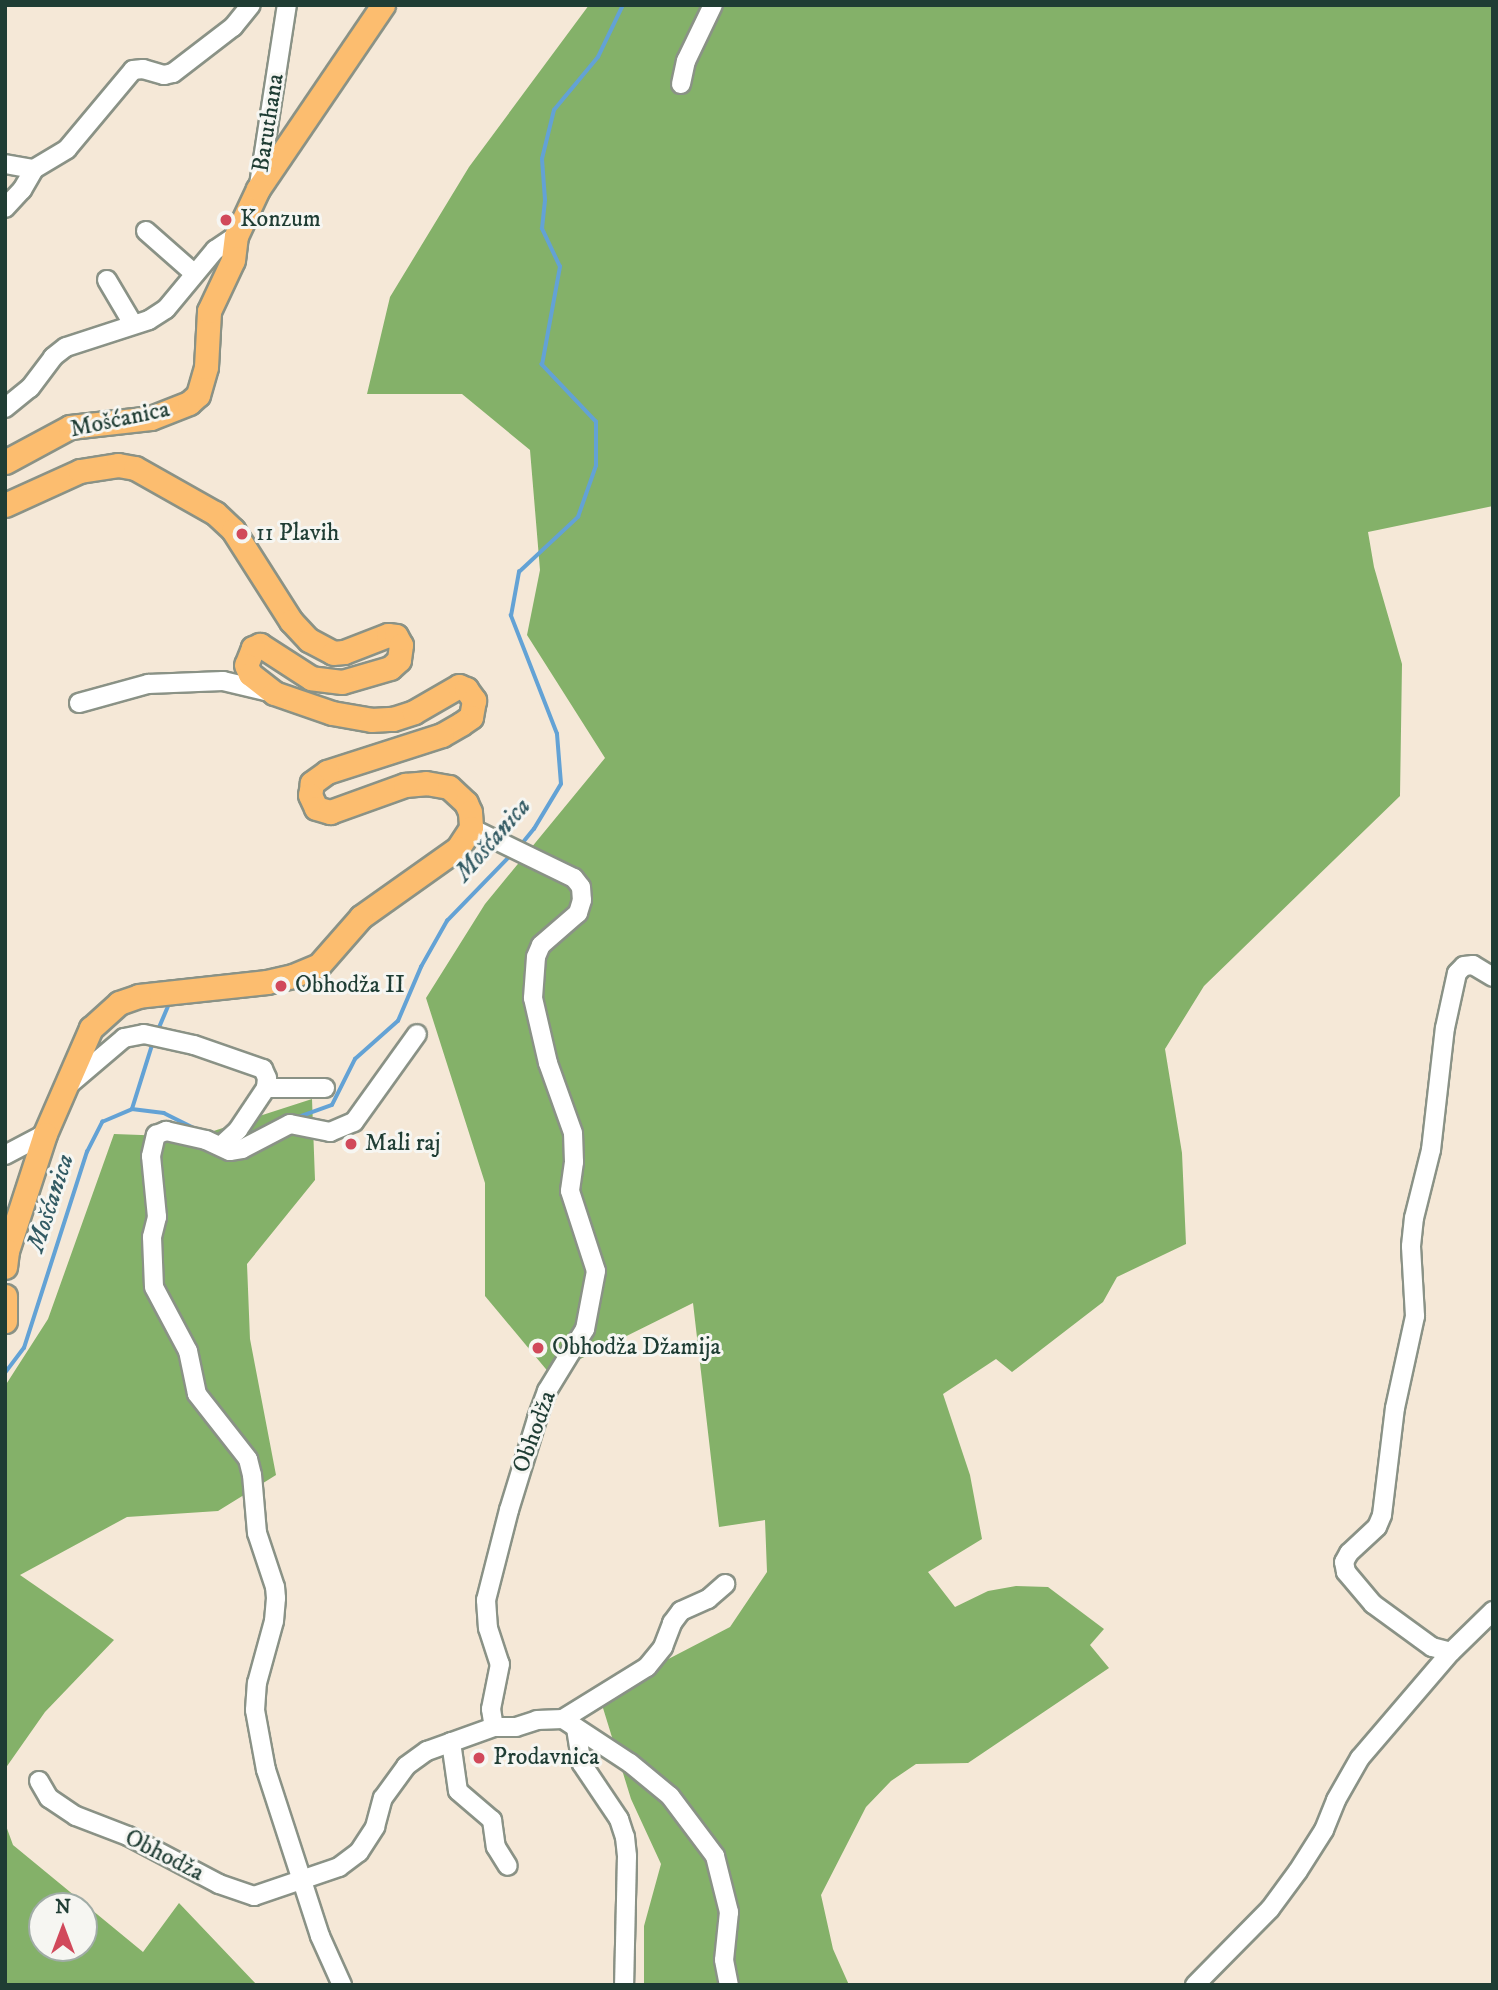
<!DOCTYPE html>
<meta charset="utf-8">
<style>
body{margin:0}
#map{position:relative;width:1498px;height:1990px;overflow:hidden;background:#f5e8d7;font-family:"IM FELL DW Pica",serif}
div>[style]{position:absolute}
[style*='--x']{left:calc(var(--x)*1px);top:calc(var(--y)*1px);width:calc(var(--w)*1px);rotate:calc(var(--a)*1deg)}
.forest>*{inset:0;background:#84b169}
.stream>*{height:3.5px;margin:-1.75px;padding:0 1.75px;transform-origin:1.75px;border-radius:1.75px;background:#63a2d5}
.roads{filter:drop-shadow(2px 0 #8a9286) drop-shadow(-2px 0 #8a9286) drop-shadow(0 2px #8a9286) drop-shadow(0 -2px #8a9286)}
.minor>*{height:18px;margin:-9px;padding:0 9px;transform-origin:9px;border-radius:9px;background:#fff}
.major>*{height:23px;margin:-11.5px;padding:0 11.5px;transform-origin:11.5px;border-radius:11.5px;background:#fcbd6f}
.dots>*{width:19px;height:19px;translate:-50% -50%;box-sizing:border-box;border:4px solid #f6f6f2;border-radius:50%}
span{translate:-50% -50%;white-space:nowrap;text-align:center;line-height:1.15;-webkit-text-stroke:6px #f6f6f2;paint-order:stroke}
.street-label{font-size:24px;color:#1f3d34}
.poi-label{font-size:24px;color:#1f3d34}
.left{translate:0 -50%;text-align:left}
.water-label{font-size:26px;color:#335b64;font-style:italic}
.frame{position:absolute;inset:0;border:7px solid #1f3d34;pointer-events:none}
.north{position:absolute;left:28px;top:1892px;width:70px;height:70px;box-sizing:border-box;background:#f6f6f2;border:2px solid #a0aca6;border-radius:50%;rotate:0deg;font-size:19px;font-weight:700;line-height:28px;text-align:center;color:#1f3d34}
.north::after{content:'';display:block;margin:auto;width:24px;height:32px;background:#d1495b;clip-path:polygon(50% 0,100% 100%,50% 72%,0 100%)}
</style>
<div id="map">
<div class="forest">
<div style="clip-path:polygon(589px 5px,1493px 5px,1493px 506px,1368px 532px,1374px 567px,1402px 664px,1400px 796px,1204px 986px,1165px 1049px,1182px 1153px,1186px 1244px,1117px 1277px,1103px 1302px,1012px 1372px,996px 1359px,943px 1394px,970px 1475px,982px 1539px,928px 1572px,955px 1607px,988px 1591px,1016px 1586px,1048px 1587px,1104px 1629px,1090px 1645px,1109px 1668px,968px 1763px,916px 1764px,891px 1781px,866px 1807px,821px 1895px,833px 1949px,849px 1985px,644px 1985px,644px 1926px,661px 1864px,631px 1799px,599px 1695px,730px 1627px,767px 1572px,765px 1520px,719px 1527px,693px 1303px,550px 1374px,485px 1296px,485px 1183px,426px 998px,485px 904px,605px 758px,527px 635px,540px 570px,530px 450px,462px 394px,367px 394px,390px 297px,469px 167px)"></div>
<div style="clip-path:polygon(312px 1099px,315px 1180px,247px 1264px,250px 1339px,276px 1475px,218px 1511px,127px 1517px,20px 1575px,114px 1640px,45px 1712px,5px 1769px,5px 1386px,48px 1319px,114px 1134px,195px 1137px)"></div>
<div style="clip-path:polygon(evenodd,5px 1823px,13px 1845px,143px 1952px,179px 1903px,257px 1985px,5px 1985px,5px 1823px,42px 1906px,84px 1906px,84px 1948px,42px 1948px,42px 1906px)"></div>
</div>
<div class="stream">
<div style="--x:520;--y:846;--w:22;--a:-51"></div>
<div style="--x:534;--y:829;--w:52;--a:-59"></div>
<div style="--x:561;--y:784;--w:50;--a:-94.6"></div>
<div style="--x:557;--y:734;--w:127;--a:-111.3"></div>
<div style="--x:511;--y:616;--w:45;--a:-79.7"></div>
<div style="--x:519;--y:572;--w:81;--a:-43"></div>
<div style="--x:578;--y:517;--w:54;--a:-70.6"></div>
<div style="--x:596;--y:466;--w:44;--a:-90"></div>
<div style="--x:596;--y:422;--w:79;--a:-133.5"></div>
<div style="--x:542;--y:365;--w:100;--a:-79.6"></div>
<div style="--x:560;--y:267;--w:42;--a:-115.3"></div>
<div style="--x:542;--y:229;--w:29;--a:-84"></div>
<div style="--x:545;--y:200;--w:41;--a:-94.2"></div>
<div style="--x:542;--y:159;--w:50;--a:-76.2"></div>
<div style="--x:554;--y:110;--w:69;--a:-50.3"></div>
<div style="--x:598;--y:57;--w:58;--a:-64.3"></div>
<div style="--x:158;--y:1030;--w:30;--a:-67"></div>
<div style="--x:132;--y:1109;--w:70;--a:-72.6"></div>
<div style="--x:296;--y:1118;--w:38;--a:-20"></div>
<div style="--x:332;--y:1105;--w:51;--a:-63.4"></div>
<div style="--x:355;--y:1059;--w:57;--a:-41.5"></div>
<div style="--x:398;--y:1021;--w:59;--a:-66.9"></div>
<div style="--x:421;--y:967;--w:53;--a:-60.5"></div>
<div style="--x:447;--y:921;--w:93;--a:-45.9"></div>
<div style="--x:243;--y:1135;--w:16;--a:-14"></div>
<div style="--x:5;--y:1373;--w:31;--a:-53"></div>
<div style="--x:24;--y:1348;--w:206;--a:-72.2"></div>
<div style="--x:87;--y:1152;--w:34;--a:-63"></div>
<div style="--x:102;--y:1122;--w:33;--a:-23"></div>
<div style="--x:132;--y:1109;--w:32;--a:7"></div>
<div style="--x:164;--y:1113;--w:40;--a:26.6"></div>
</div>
<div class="roads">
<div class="minor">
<div style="--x:681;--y:84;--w:24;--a:-78"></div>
<div style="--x:686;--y:61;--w:62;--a:-64.3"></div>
<div style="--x:5;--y:164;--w:29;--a:10"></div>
<div style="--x:34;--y:169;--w:39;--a:-31"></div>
<div style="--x:67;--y:149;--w:103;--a:-50.1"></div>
<div style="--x:133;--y:70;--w:10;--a:-6"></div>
<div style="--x:143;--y:69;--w:22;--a:16"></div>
<div style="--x:164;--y:75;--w:9;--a:-13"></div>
<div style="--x:173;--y:73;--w:76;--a:-37.5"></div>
<div style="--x:233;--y:27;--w:28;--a:-51"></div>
<div style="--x:259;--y:185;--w:182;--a:-81.2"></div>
<div style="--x:5;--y:208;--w:25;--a:-47"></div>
<div style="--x:22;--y:190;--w:24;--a:-60"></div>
<div style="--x:146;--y:231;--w:65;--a:41.3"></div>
<div style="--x:107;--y:280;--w:51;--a:59.4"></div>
<div style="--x:5;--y:408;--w:32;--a:-39"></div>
<div style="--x:30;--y:388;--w:39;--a:-53"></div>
<div style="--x:53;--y:357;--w:16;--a:-38"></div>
<div style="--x:66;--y:347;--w:87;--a:-18"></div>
<div style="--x:149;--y:320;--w:20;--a:-33"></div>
<div style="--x:166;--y:309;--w:77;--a:-50.3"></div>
<div style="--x:215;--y:250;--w:25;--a:-34"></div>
<div style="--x:79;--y:703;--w:72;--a:-15.4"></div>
<div style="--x:148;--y:684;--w:75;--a:-2.3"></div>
<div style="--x:223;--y:681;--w:52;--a:13.2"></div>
<div style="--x:471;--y:828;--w:114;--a:25.9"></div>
<div style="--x:574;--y:878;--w:11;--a:52"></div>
<div style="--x:581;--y:887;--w:13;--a:86"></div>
<div style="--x:582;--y:900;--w:14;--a:107"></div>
<div style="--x:578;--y:913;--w:49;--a:139.1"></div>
<div style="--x:541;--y:945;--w:13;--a:113"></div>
<div style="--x:536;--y:957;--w:41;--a:94.2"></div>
<div style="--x:533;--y:998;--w:67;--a:77"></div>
<div style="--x:548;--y:1063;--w:74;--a:70.3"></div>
<div style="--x:573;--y:1133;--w:29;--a:88"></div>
<div style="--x:574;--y:1162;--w:29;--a:98"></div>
<div style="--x:570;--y:1191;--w:84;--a:72"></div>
<div style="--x:596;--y:1271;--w:59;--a:100.7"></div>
<div style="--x:585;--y:1329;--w:73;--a:121.5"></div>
<div style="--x:547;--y:1391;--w:30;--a:110"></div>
<div style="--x:537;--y:1419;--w:95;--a:107.1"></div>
<div style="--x:509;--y:1510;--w:93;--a:104.3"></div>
<div style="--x:486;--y:1600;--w:28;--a:86"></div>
<div style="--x:488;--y:1628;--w:38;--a:72"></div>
<div style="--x:500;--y:1664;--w:46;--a:101.3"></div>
<div style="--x:491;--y:1709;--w:18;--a:81"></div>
<div style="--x:70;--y:1084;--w:71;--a:-40.4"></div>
<div style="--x:124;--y:1038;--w:20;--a:-11"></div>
<div style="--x:144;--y:1034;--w:51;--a:12.4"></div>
<div style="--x:194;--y:1045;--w:73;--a:19.2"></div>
<div style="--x:263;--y:1069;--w:10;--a:66"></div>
<div style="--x:267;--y:1078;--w:10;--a:96"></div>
<div style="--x:266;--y:1088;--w:50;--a:123.7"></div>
<div style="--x:238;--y:1130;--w:23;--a:137"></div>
<div style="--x:266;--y:1088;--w:59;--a:0"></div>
<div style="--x:5;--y:1155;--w:45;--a:-27.7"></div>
<div style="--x:1451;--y:1652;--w:20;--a:-165"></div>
<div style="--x:1432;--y:1647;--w:73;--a:-143.9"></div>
<div style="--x:1373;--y:1604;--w:42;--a:-130.2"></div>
<div style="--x:1346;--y:1572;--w:10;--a:-101"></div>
<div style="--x:1344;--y:1562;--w:10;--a:-61"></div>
<div style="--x:1349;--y:1553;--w:38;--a:-43"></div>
<div style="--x:1377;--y:1527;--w:13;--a:-67"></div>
<div style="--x:1382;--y:1515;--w:108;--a:-83.1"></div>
<div style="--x:1395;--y:1408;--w:94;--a:-77.7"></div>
<div style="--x:1415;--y:1316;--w:70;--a:-93.3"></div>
<div style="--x:1411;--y:1246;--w:28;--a:-84"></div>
<div style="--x:1414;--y:1218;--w:70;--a:-76"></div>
<div style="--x:1431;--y:1150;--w:123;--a:-83.5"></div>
<div style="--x:1445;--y:1028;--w:56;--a:-77.7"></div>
<div style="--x:1457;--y:973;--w:10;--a:-45"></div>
<div style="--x:1464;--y:966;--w:9;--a:-6"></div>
<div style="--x:1473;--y:965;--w:23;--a:31"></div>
<div style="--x:563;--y:1719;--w:99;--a:-31.8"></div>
<div style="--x:647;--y:1667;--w:26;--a:-51"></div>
<div style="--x:663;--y:1647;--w:26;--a:-69"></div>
<div style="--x:672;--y:1623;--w:15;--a:-53"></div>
<div style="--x:681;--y:1611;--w:30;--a:-24"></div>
<div style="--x:708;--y:1599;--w:23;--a:-41"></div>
<div style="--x:576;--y:1728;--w:36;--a:81"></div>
<div style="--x:582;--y:1764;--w:66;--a:56.1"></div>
<div style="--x:619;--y:1819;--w:19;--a:72"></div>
<div style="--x:625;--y:1837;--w:19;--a:84"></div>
<div style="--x:627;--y:1856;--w:129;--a:91.3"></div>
<div style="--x:451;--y:1742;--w:49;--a:81.9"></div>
<div style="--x:458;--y:1791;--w:45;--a:40.5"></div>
<div style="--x:492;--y:1820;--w:27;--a:82"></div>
<div style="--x:496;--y:1847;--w:22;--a:58"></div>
<div style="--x:39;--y:1781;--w:20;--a:60"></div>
<div style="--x:49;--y:1798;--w:32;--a:34"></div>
<div style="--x:76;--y:1816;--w:56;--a:21"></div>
<div style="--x:128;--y:1836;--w:103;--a:27.8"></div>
<div style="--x:219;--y:1884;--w:37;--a:19"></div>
<div style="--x:254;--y:1896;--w:90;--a:-18.8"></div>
<div style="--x:339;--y:1867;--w:25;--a:-37"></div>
<div style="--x:359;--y:1852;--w:30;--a:-57"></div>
<div style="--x:375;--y:1827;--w:30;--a:-75"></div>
<div style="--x:383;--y:1798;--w:39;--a:-54"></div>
<div style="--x:406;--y:1766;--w:26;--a:-36"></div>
<div style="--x:427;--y:1751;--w:71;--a:-19.7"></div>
<div style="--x:494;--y:1727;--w:22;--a:0"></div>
<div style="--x:516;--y:1727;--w:22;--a:-18"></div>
<div style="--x:537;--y:1720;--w:26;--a:-2"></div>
<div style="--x:563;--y:1719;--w:80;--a:33.3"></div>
<div style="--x:630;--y:1763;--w:52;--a:39.5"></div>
<div style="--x:670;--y:1796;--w:75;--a:53.1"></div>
<div style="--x:715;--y:1856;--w:58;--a:76"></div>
<div style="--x:729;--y:1912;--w:48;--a:95.9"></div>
<div style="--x:724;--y:1960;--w:25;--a:79"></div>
<div style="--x:342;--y:1985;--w:54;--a:-114.2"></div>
<div style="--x:320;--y:1936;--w:175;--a:-108"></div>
<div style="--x:266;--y:1770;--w:61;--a:-100.4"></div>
<div style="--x:255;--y:1710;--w:27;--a:-86"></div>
<div style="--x:257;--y:1683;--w:64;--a:-74.7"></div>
<div style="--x:274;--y:1621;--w:23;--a:-85"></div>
<div style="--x:276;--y:1598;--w:11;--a:-95"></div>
<div style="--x:275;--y:1587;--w:57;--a:-108.4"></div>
<div style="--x:257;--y:1533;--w:58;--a:-94.9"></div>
<div style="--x:252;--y:1475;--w:16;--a:-104"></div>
<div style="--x:248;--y:1459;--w:83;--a:-128.1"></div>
<div style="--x:197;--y:1394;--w:44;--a:-101.8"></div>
<div style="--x:188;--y:1351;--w:72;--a:-118"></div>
<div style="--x:154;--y:1287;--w:50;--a:-92.3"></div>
<div style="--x:152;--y:1237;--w:21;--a:-76"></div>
<div style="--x:157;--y:1217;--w:61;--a:-95.6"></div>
<div style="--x:151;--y:1156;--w:22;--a:-77"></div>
<div style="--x:156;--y:1135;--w:11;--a:-22"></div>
<div style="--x:166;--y:1131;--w:41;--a:12.7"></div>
<div style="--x:206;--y:1140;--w:26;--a:25"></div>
<div style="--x:230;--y:1151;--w:12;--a:-9"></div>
<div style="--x:242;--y:1149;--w:54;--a:-27.5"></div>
<div style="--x:290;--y:1124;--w:41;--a:11.3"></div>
<div style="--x:330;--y:1132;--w:26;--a:-23"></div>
<div style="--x:354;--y:1122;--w:108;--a:-54.4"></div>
<div style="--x:1195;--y:1985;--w:107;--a:-45.4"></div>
<div style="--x:1270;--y:1909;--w:47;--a:-53.6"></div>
<div style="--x:1298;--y:1871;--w:49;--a:-57.6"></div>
<div style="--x:1324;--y:1830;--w:32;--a:-68"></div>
<div style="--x:1336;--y:1800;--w:48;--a:-60.3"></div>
<div style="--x:1360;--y:1758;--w:140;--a:-49.4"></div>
<div style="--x:1451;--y:1652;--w:59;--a:-44.3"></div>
</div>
<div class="major">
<div style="--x:5;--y:462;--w:74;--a:-28.3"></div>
<div style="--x:70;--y:427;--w:81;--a:-6.3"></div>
<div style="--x:151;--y:418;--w:41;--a:-21.5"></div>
<div style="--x:189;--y:403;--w:12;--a:-42"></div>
<div style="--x:198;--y:395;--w:29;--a:-74"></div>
<div style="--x:206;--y:367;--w:56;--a:-86.9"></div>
<div style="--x:209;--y:311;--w:56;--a:-64.8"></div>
<div style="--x:233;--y:260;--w:24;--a:-83"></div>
<div style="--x:236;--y:236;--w:52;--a:-64.9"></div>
<div style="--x:258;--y:189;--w:222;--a:-55.8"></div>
<div style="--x:5;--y:505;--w:82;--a:-24.4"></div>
<div style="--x:80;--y:471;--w:38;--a:-9"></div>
<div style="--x:118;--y:465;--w:17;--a:10"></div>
<div style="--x:135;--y:468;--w:92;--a:29.4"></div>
<div style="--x:215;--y:513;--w:25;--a:43"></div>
<div style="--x:233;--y:530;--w:108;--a:57.5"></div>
<div style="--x:291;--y:621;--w:26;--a:47"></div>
<div style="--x:309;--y:640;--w:27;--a:28"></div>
<div style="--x:333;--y:653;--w:11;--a:-5"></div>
<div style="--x:344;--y:652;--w:47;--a:-21.1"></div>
<div style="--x:388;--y:635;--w:8;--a:7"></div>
<div style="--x:396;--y:636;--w:10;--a:61"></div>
<div style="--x:401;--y:645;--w:15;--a:98"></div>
<div style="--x:399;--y:660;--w:12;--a:138"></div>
<div style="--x:390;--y:668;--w:50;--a:163.7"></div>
<div style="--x:342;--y:682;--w:31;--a:-173"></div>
<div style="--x:311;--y:678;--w:61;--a:-147.1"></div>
<div style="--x:260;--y:645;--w:8;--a:157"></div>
<div style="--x:253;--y:648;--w:18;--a:112"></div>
<div style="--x:246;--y:665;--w:10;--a:66"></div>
<div style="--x:250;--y:674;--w:31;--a:38"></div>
<div style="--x:274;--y:693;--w:61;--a:19"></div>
<div style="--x:332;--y:713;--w:40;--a:10"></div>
<div style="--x:371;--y:720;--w:22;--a:-3"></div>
<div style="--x:393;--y:719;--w:22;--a:-18"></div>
<div style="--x:414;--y:712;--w:52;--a:-30"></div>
<div style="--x:459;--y:686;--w:8;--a:23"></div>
<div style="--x:466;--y:689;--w:14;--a:54"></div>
<div style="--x:474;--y:700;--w:17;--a:100"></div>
<div style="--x:471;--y:717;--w:12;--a:145"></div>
<div style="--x:461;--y:724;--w:22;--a:150"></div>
<div style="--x:442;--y:735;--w:121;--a:162.2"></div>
<div style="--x:327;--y:772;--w:19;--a:144"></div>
<div style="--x:312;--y:783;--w:12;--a:99"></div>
<div style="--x:310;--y:795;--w:14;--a:65"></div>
<div style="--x:316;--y:808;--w:15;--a:16"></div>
<div style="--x:330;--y:812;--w:80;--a:-19.8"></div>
<div style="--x:405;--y:785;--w:21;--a:-5"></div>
<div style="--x:426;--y:783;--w:23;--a:10"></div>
<div style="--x:449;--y:787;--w:23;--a:43"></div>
<div style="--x:466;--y:803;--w:10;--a:66"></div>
<div style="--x:470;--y:812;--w:16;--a:86"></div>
<div style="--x:471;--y:828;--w:24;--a:123"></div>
<div style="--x:458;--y:848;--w:119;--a:144.6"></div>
<div style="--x:361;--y:917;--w:64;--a:131.2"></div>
<div style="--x:319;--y:965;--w:28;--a:157"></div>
<div style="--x:293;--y:976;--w:27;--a:167"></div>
<div style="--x:267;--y:982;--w:129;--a:173.8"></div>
<div style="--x:139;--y:996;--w:21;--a:161"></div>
<div style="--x:119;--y:1003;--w:38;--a:138"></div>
<div style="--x:91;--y:1028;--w:116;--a:113.5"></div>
<div style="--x:45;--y:1134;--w:123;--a:108"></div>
<div style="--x:7;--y:1251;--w:16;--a:97"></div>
<div style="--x:5;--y:1296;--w:25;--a:90"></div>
</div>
</div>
<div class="dots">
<div style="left:226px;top:220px;background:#d1495b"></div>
<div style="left:242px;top:534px;background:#d1495b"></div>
<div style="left:281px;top:986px;background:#d1495b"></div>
<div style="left:351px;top:1144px;background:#d1495b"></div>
<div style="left:538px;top:1348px;background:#d1495b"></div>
<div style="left:479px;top:1758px;background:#d1495b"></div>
</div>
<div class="street-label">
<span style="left:269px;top:123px;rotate:-81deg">Baruthana</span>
<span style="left:120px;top:420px;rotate:-12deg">Mošćanica</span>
<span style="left:535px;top:1432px;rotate:-70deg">Obhodža</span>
<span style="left:164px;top:1856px;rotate:27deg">Obhodža</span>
</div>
<div class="poi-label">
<span class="left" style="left:240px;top:220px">Konzum</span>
<span class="left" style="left:256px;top:534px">11 Plavih</span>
<span class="left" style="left:295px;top:986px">Obhodža II</span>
<span class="left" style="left:365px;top:1144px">Mali raj</span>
<span class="left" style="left:552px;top:1348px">Obhodža Džamija</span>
<span class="left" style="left:493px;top:1758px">Prodavnica</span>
</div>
<div class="water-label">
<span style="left:493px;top:840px;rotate:-49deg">Mošćanica</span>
<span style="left:51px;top:1203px;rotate:-72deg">Mošćanica</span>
</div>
<div class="frame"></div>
<div class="north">N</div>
</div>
